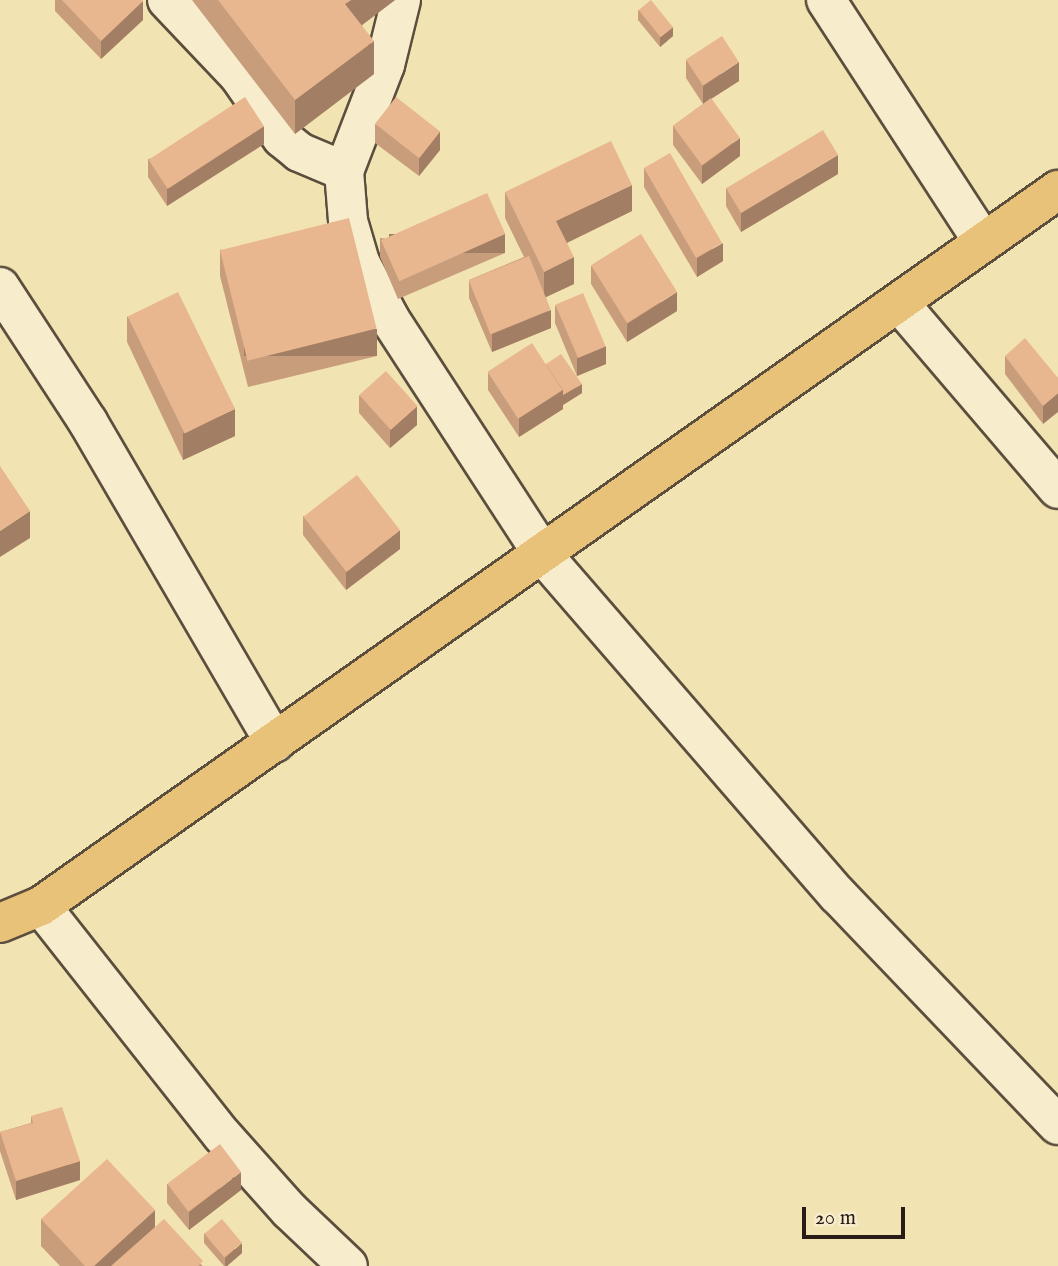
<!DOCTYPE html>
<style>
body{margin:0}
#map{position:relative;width:1058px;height:1266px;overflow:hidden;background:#f2e3b2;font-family:"IM FELL English",serif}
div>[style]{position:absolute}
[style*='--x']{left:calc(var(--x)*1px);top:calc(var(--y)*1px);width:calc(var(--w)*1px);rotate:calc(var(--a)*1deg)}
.roads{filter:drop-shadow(2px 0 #5b4e3d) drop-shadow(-2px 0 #5b4e3d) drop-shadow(0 2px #5b4e3d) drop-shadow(0 -2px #5b4e3d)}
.minor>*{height:38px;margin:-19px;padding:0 19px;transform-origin:19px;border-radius:19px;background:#f7edcd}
.highway>*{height:38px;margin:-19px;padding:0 19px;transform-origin:19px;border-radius:19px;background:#e9c279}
.wall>*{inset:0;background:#c89d7b}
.shaded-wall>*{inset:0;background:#a27f64;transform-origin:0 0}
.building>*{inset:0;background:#e8b68f;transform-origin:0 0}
span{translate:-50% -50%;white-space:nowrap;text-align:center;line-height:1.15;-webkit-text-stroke:7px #f7edcd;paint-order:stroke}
.scale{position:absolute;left:802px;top:1207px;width:103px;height:32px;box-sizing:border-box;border:4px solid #291c16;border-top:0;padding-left:9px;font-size:21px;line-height:24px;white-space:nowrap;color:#291c16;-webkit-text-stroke:5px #f7edcd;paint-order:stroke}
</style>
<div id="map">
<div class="roads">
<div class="minor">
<div style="--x:167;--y:0;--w:105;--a:46.5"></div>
<div style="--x:239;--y:76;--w:75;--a:55.3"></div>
<div style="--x:282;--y:138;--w:22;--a:39"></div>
<div style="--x:299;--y:152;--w:49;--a:22.9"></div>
<div style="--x:401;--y:0;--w:67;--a:103.8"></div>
<div style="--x:385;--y:65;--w:114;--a:111.1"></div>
<div style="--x:344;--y:171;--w:50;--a:85.4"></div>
<div style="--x:348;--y:221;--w:43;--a:73.7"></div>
<div style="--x:360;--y:262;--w:64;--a:62.2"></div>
<div style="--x:390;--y:319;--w:281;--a:57"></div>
<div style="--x:543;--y:555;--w:450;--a:49.1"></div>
<div style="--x:838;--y:895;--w:318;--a:46.3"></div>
<div style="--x:826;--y:0;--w:288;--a:57"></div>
<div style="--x:0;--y:287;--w:161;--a:56.9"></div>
<div style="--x:88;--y:422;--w:371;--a:59.8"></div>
<div style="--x:900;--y:304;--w:243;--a:49.5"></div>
<div style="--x:41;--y:906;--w:292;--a:51.7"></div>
<div style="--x:222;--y:1135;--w:101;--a:48.2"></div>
<div style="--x:289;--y:1210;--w:81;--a:43.5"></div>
</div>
<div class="highway">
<div style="--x:0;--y:923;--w:44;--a:-22.5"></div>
<div style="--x:41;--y:906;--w:1244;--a:-35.15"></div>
</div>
</div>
<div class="wall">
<div style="clip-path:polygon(55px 0,142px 0,143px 20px,101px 59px,55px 11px)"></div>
<div style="clip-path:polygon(192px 0,395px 0,362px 25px,374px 74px,295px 134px)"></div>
<div style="clip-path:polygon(638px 10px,673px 36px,660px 47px,638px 20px)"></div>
<div style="clip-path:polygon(686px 60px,739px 81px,711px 99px,740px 156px,702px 184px,673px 145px,673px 126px,703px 104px,686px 78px)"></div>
<div style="clip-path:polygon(375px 124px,440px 150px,419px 176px,375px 143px)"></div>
<div style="clip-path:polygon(264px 144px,167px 206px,148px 177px,148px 159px)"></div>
<div style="clip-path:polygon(644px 168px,723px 261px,697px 277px,644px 187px)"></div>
<div style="clip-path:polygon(838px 174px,741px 232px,726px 206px,726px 188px)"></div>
<div style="clip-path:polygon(505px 192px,632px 211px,567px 243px,574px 284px,546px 297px,551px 328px,492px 352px,469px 298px,469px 280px,524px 257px,505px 218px)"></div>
<div style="clip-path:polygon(380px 238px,505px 253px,398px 299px,380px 257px)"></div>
<div style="clip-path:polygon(220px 249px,377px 356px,248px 387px,220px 276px)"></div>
<div style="clip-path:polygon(591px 266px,677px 311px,627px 342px,591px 284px)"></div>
<div style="clip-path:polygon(555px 305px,606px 364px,577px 376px,555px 323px)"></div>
<div style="clip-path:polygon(127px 316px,235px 436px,183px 460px,127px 342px)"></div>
<div style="clip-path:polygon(1005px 356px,1058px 378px,1043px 424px,1005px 374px)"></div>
<div style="clip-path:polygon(546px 364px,582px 393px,563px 405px,563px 404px,563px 409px,519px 437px,488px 390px,488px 372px)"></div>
<div style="clip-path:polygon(359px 395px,417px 425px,390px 448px,359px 413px)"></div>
<div style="clip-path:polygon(303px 516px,400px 549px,346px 590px,303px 535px)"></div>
<div style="clip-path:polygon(31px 1116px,80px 1180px,16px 1200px,0 1151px,0 1132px,31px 1123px)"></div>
<div style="clip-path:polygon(167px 1184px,241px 1190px,189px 1230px,167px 1203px)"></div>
<div style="clip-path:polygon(41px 1219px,155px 1227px,203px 1266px,60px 1266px,41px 1246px)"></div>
<div style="clip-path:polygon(204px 1233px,242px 1253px,227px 1266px,224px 1266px,204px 1243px)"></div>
</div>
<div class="shaded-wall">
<div style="clip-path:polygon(351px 0,395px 0,345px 38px,345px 4px)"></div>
<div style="clip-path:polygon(143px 1px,143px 20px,101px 59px,101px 41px)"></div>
<div style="clip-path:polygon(673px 27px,673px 36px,660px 47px,660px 37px)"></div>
<div style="clip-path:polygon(374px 41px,374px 74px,295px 134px,295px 100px)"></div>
<div style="clip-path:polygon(739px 62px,739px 81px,703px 104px,703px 86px)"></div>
<div style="clip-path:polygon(264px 126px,264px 144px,167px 206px,167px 188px)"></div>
<div style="clip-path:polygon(440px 131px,440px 150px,419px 176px,419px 158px)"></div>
<div style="clip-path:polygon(740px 138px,740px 156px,702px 184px,702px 166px)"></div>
<div style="clip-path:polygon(838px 155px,838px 174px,741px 232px,741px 213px)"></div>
<div style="clip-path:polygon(632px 185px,632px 211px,556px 248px,556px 221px)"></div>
<div style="left:505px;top:234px;width:19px;height:116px;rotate:90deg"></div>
<div style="clip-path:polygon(723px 243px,723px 261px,697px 277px,697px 258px)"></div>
<div style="clip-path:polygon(574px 257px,574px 284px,544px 298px,544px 272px)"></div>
<div style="clip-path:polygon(677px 292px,677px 311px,627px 342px,627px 324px)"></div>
<div style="clip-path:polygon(551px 310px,551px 328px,492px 352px,492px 334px)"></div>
<div style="left:377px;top:329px;width:27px;height:133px;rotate:90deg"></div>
<div style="clip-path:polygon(606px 346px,606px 364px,577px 376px,577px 358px)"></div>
<div style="clip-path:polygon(582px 384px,582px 393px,563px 405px,563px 395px)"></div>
<div style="clip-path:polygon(563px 390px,563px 409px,519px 437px,519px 418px)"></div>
<div style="clip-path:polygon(1058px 393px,1058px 412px,1043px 424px,1043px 406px)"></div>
<div style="clip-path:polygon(417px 406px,417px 425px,390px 448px,390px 430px)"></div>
<div style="clip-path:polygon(235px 409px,235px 436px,183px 460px,183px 433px)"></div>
<div style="clip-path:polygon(30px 511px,30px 538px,0 557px,0 531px)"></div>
<div style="clip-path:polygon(400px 530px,400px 549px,346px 590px,346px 572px)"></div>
<div style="clip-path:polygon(80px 1161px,80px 1180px,16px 1200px,16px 1181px)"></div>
<div style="clip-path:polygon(241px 1172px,241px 1190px,189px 1230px,189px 1212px)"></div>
<div style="clip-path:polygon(155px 1210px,155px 1237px,123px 1266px,94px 1266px)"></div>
<div style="clip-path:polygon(242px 1243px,242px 1253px,227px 1266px,225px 1266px,225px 1258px)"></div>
</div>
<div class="building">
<div style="clip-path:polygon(62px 0,142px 0,143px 1px,101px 41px)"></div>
<div style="clip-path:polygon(218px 0,351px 0,345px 4px,374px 41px,295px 100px)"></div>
<div style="left:651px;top:0;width:35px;height:16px;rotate:51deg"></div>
<div style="left:722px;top:36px;width:31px;height:43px;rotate:57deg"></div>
<div style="left:245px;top:97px;width:35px;height:115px;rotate:57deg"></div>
<div style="left:396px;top:97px;width:56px;height:34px;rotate:38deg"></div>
<div style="left:711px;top:98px;width:49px;height:47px;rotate:54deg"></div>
<div style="left:823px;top:130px;width:29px;height:113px;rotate:59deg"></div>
<div style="clip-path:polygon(611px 141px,632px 185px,556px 221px,574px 257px,544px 272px,505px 192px)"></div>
<div style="left:670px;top:153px;width:104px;height:30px;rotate:60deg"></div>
<div style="left:487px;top:193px;width:45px;height:116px;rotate:66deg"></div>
<div style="left:349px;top:218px;width:114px;height:133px;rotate:76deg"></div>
<div style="left:641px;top:234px;width:68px;height:59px;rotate:58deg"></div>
<div style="left:529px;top:256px;width:58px;height:65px;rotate:68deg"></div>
<div style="left:178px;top:292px;width:130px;height:56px;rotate:64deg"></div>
<div style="left:583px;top:293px;width:58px;height:30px;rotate:67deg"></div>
<div style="clip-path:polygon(1025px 338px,1058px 378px,1058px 393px,1043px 406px,1005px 356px)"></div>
<div style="left:532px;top:343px;width:56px;height:53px;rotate:57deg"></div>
<div style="clip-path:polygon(561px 354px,582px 384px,563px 395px,563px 390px,546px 364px)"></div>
<div style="left:386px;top:371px;width:47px;height:36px;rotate:48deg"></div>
<div style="clip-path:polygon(0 466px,30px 511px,0 531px)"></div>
<div style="left:357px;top:475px;width:70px;height:68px;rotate:52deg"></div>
<div style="clip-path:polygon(62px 1107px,80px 1161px,16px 1181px,0 1132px,33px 1123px,31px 1116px)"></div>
<div style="left:220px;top:1144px;width:35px;height:66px;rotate:53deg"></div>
<div style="clip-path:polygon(107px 1159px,155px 1210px,94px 1266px,85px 1266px,41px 1219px)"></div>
<div style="clip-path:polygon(164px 1219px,203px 1261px,198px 1266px,111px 1266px)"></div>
<div style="left:222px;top:1219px;width:31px;height:23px;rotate:50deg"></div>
</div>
<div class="scale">20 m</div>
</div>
